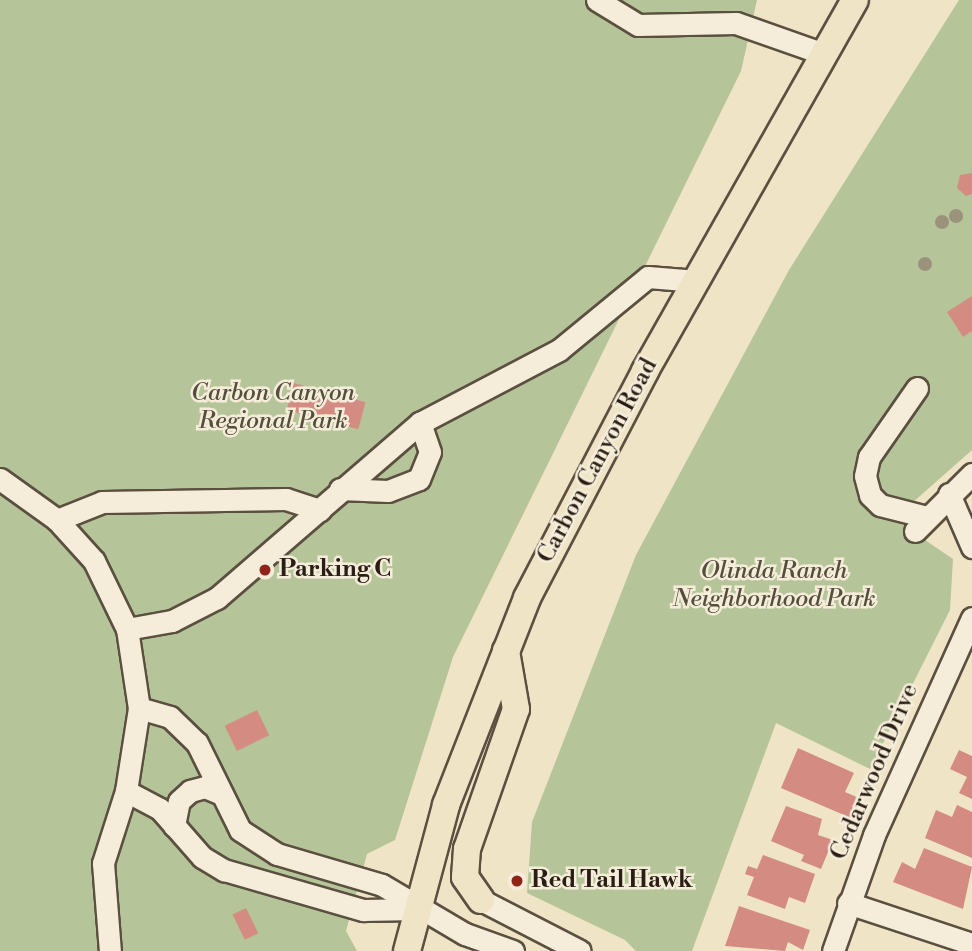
<!DOCTYPE html>
<style>
body{margin:0}
#map{position:relative;width:972px;height:951px;overflow:hidden;background:#f0e4c6;font-family:"Libre Bodoni",serif}
div>[style]{position:absolute}
[style*='--x']{left:calc(var(--x)*1px);top:calc(var(--y)*1px);width:calc(var(--w)*1px);rotate:calc(var(--a)*1deg)}
.green>*{inset:0;background:#b5c599}
.building>*{inset:0;background:#d38b82;transform-origin:0 0}
.roads{filter:drop-shadow(2px 0 #5b4f40) drop-shadow(-2px 0 #5b4f40) drop-shadow(0 2px #5b4f40) drop-shadow(0 -2px #5b4f40)}
.minor>*{height:21px;margin:-10.5px;padding:0 10.5px;transform-origin:10.5px;border-radius:10.5px;background:#f5edda}
.major>*{height:26px;margin:-13px;padding:0 13px;transform-origin:13px;border-radius:13px;background:#f0e4c6}
.trees>*{width:14px;height:14px;margin:-7px;border-radius:50%;background:#9a927a}
.dots>*{width:19px;height:19px;translate:-50% -50%;box-sizing:border-box;border:4px solid #f5edda;border-radius:50%}
span{translate:-50% -50%;white-space:nowrap;text-align:center;line-height:1.15;-webkit-text-stroke:5px #f5edda;paint-order:stroke}
.park-label{font-size:24px;color:#534f3c;font-style:italic}
.street-label{font-size:24px;color:#291d14}
.poi-label{font-size:24px;color:#291d14;font-weight:700}
.left{translate:0 -50%;text-align:left}
</style>
<div id="map">
<div class="green">
<div style="clip-path:polygon(0 0,757px 0,741px 71px,453px 657px,395px 840px,367px 854px,346px 931px,357px 951px,0 951px)"></div>
<div style="clip-path:polygon(959px 0,972px 0,972px 450px,894px 519px,953px 559px,950px 610px,870px 769px,776px 723px,692px 951px,636px 951px,625px 940px,527px 893px,532px 822px,636px 555px,789px 270px)"></div>
</div>
<div class="building">
<div style="clip-path:polygon(972px 173px,972px 194px,966px 196px,957px 188px,960px 175px)"></div>
<div style="clip-path:polygon(972px 296px,972px 331px,963px 337px,947px 312px)"></div>
<div style="left:294px;top:383px;width:74px;height:28px;rotate:15deg"></div>
<div style="left:257px;top:710px;width:28px;height:36px;rotate:64deg"></div>
<div style="clip-path:polygon(798px 748px,854px 773px,845px 792px,859px 798px,851px 818px,781px 788px)"></div>
<div style="clip-path:polygon(959px 750px,972px 756px,972px 799px,959px 793px,967px 777px,950px 769px)"></div>
<div style="clip-path:polygon(957px 805px,972px 812px,972px 858px,925px 838px,936px 810px,952px 817px)"></div>
<div style="clip-path:polygon(786px 806px,822px 819px,818px 835px,833px 840px,821px 869px,801px 861px,804px 855px,771px 841px)"></div>
<div style="clip-path:polygon(924px 848px,972px 867px,963px 909px,893px 882px,902px 862px,915px 869px)"></div>
<div style="clip-path:polygon(763px 855px,815px 874px,805px 903px,789px 897px,785px 909px,747px 895px,754px 877px,745px 874px,748px 866px,757px 869px)"></div>
<div style="clip-path:polygon(739px 906px,810px 930px,803px 950px,788px 942px,785px 951px,725px 946px)"></div>
<div style="left:246px;top:908px;width:28px;height:15px;rotate:64deg"></div>
</div>
<div class="roads">
<div class="minor">
<div style="--x:597;--y:0;--w:48;--a:31.4"></div>
<div style="--x:638;--y:25;--w:98;--a:-1.2"></div>
<div style="--x:736;--y:23;--w:93;--a:19.4"></div>
<div style="--x:917;--y:388;--w:84;--a:124.8"></div>
<div style="--x:869;--y:457;--w:19;--a:102"></div>
<div style="--x:865;--y:476;--w:20;--a:75"></div>
<div style="--x:870;--y:495;--w:14;--a:45"></div>
<div style="--x:880;--y:505;--w:49;--a:14.3"></div>
<div style="--x:0;--y:479;--w:70;--a:35.7"></div>
<div style="--x:57;--y:520;--w:55;--a:47.9"></div>
<div style="--x:94;--y:561;--w:76;--a:64.1"></div>
<div style="--x:127;--y:629;--w:80;--a:81.4"></div>
<div style="--x:139;--y:708;--w:84;--a:98.9"></div>
<div style="--x:126;--y:791;--w:76;--a:107.7"></div>
<div style="--x:103;--y:863;--w:88;--a:85.5"></div>
<div style="--x:340;--y:489;--w:48;--a:2.4"></div>
<div style="--x:388;--y:491;--w:33;--a:-21"></div>
<div style="--x:419;--y:479;--w:29;--a:-68"></div>
<div style="--x:430;--y:452;--w:31;--a:-109"></div>
<div style="--x:949;--y:494;--w:58;--a:66.5"></div>
<div style="--x:57;--y:520;--w:48;--a:-21.8"></div>
<div style="--x:102;--y:502;--w:184;--a:-0.9"></div>
<div style="--x:286;--y:499;--w:36;--a:18"></div>
<div style="--x:915;--y:531;--w:81;--a:-45"></div>
<div style="--x:127;--y:629;--w:46;--a:-10.1"></div>
<div style="--x:172;--y:621;--w:51;--a:-27.1"></div>
<div style="--x:217;--y:598;--w:268;--a:-40.8"></div>
<div style="--x:420;--y:423;--w:157;--a:-27.7"></div>
<div style="--x:559;--y:350;--w:115;--a:-39.4"></div>
<div style="--x:648;--y:277;--w:49;--a:4.7"></div>
<div style="--x:139;--y:708;--w:32;--a:16"></div>
<div style="--x:170;--y:717;--w:37;--a:44"></div>
<div style="--x:197;--y:743;--w:97;--a:63.7"></div>
<div style="--x:240;--y:830;--w:44;--a:33"></div>
<div style="--x:277;--y:854;--w:109;--a:16.4"></div>
<div style="--x:382;--y:885;--w:96;--a:30.6"></div>
<div style="--x:465;--y:934;--w:51;--a:19.5"></div>
<div style="--x:126;--y:791;--w:38;--a:28"></div>
<div style="--x:160;--y:809;--w:64;--a:48.8"></div>
<div style="--x:202;--y:857;--w:26;--a:31"></div>
<div style="--x:224;--y:870;--w:145;--a:16.1"></div>
<div style="--x:363;--y:910;--w:53;--a:-1.1"></div>
<div style="--x:174;--y:826;--w:25;--a:-79"></div>
<div style="--x:179;--y:801;--w:15;--a:-42"></div>
<div style="--x:190;--y:791;--w:16;--a:-15"></div>
<div style="--x:205;--y:787;--w:15;--a:23"></div>
<div style="--x:481;--y:900;--w:111;--a:27.3"></div>
<div style="--x:848;--y:903;--w:131;--a:18.3"></div>
<div style="--x:833;--y:951;--w:123;--a:-70.5"></div>
<div style="--x:874;--y:835;--w:238;--a:-65.7"></div>
</div>
<div class="major">
<div style="--x:481;--y:900;--w:28;--a:-125"></div>
<div style="--x:465;--y:877;--w:28;--a:-86"></div>
<div style="--x:467;--y:849;--w:148;--a:-70.7"></div>
<div style="--x:516;--y:709;--w:59;--a:-99.8"></div>
<div style="--x:407;--y:951;--w:151;--a:-75"></div>
<div style="--x:446;--y:805;--w:222;--a:-68.6"></div>
<div style="--x:527;--y:598;--w:256;--a:-62.5"></div>
<div style="--x:645;--y:371;--w:426;--a:-60.5"></div>
</div>
</div>
<div class="trees">
<div style="left:956px;top:216px"></div>
<div style="left:942px;top:222px"></div>
<div style="left:925px;top:264px"></div>
</div>
<div class="dots">
<div style="left:265px;top:570px;background:#8f2418"></div>
<div style="left:517px;top:881px;background:#8f2418"></div>
</div>
<div class="park-label">
<span style="left:273px;top:408px">Carbon Canyon<br>Regional Park</span>
<span style="left:774px;top:586px">Olinda Ranch<br>Neighborhood Park</span>
</div>
<div class="street-label">
<span style="left:598px;top:461px;rotate:-62deg">Carbon Canyon Road</span>
<span style="left:875px;top:772px;rotate:-67deg">Cedarwood Drive</span>
</div>
<div class="poi-label">
<span class="left" style="left:279px;top:570px">Parking C</span>
<span class="left" style="left:531px;top:881px">Red Tail Hawk</span>
</div>
</div>
